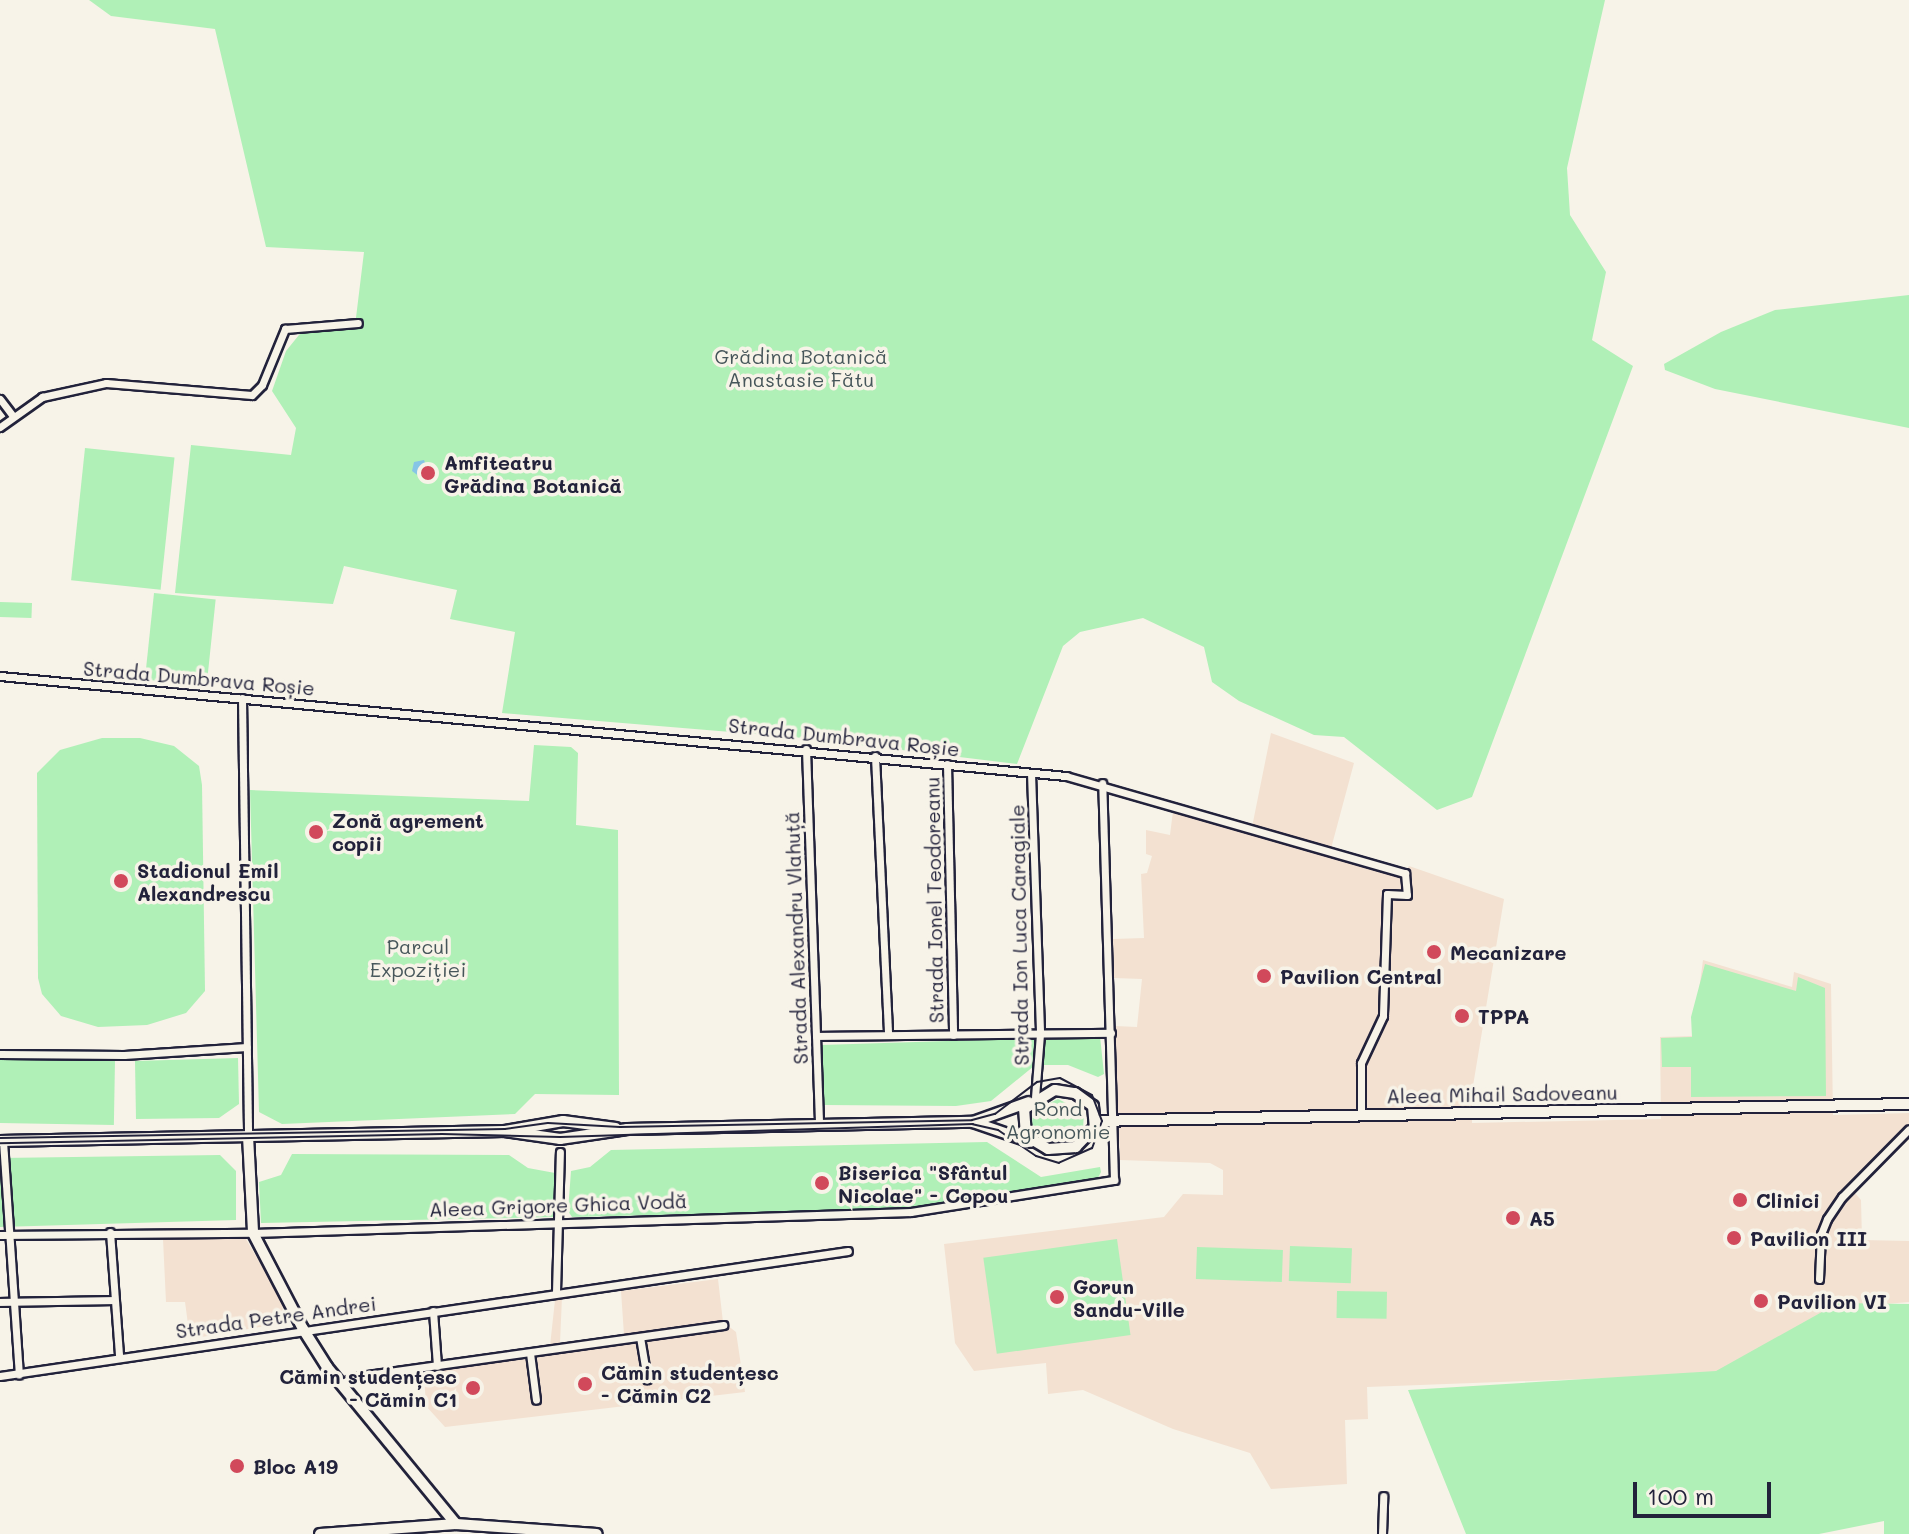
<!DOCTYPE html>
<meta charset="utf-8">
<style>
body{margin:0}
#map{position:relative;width:1909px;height:1534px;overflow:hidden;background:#f7f3e8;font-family:Mali,sans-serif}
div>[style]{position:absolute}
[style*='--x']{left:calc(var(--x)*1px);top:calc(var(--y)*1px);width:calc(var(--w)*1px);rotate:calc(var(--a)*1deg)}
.built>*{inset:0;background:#f3e1d1}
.green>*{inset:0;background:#b0f0b7;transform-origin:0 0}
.water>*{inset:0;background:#86c5e6}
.roads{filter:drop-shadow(2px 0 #22223b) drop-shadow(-2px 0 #22223b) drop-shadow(0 2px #22223b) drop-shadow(0 -2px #22223b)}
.street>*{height:7px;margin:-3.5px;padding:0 3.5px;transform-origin:3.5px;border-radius:3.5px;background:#f7f3e8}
.secondary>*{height:10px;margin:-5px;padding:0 5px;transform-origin:5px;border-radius:5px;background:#f7f3e8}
.tram>*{height:2px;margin:-1px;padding:0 1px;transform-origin:1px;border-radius:1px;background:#22223b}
.dots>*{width:22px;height:22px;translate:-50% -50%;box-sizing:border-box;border:4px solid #f7f3e8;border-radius:50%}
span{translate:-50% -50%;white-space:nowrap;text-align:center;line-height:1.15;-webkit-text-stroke:7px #f7f3e8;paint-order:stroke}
.park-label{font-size:20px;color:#46565a}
.poi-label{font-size:20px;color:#22223b;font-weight:700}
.left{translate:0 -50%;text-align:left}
.right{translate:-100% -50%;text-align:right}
.street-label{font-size:20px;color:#22223b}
.scale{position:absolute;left:1633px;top:1482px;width:138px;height:36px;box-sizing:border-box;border:4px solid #22223b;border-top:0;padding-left:10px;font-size:24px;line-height:28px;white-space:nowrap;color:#22223b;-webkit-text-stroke:6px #f7f3e8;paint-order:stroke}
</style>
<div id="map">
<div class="built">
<div style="clip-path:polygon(1271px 733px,1354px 763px,1329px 856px,1402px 877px,1409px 866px,1504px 899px,1472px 1092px,1472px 1123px,1661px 1119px,1660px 1037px,1693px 1036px,1703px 960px,1792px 987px,1794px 972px,1831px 984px,1833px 1115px,1909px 1113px,1909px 1139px,1854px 1192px,1861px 1200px,1862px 1240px,1909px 1241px,1909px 1302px,1839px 1308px,1715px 1374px,1367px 1387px,1368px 1419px,1345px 1420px,1347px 1484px,1271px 1489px,1250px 1453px,1173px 1429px,1083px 1390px,1048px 1394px,1046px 1363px,974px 1371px,955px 1343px,944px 1244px,1164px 1217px,1183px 1194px,1223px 1195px,1223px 1170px,1210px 1163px,1120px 1160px,1115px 1026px,1137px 1027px,1142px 979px,1114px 978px,1113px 939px,1144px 938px,1141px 874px,1147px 873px,1152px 856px,1146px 854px,1146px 830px,1170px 835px,1173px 811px,1251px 832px)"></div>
<div style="clip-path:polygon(163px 1239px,246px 1239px,282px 1301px,284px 1323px,190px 1339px,185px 1302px,166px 1302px)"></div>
<div style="clip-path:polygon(718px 1279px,723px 1322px,736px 1332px,745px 1392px,445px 1427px,426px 1406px,424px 1375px,442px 1360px,550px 1346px,555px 1300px,562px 1297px,560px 1343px,624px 1335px,621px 1291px)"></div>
</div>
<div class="green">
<div style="clip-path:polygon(89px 0,1605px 0,1567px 168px,1570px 215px,1606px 272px,1592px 340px,1633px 366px,1472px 797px,1437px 810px,1344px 737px,1314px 735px,1239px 701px,1212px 682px,1204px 647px,1143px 618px,1080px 632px,1063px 646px,1017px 764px,803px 738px,502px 713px,515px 632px,450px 619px,457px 590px,344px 566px,333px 604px,175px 593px,191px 445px,291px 455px,296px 428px,272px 391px,286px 351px,303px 330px,355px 326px,364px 252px,266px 247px,215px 29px,111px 16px)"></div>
<div style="clip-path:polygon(1909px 295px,1909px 428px,1715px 389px,1665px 370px,1664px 364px,1721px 332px,1775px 310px)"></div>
<div style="left:85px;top:448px;width:90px;height:133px;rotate:6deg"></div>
<div style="left:154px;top:593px;width:62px;height:87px;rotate:6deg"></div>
<div style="left:0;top:602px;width:32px;height:15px;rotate:2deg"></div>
<div style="clip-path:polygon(102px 738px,140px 738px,174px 746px,199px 766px,202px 785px,205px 991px,186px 1013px,147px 1025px,98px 1027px,61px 1016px,42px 994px,38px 978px,37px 773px,60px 750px)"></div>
<div style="clip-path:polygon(534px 745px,571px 747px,578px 753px,576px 825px,618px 830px,619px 1095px,535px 1094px,515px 1114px,282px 1124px,259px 1112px,250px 790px,529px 801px)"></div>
<div style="clip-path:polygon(1705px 964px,1796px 991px,1798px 977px,1825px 988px,1826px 1096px,1691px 1097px,1691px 1067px,1662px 1067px,1661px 1038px,1692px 1037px,1691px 1017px)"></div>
<div style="clip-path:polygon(1100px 1036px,1104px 1074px,1098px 1077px,1068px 1065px,1043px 1065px,1034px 1066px,991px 1101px,956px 1106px,824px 1105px,821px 1045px)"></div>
<div style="clip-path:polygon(238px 1058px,239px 1104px,219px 1118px,136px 1119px,135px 1061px)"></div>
<div style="left:0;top:1059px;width:115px;height:64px;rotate:1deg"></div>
<div style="clip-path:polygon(1058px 1099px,1084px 1112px,1083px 1130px,1069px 1140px,1045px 1139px,1032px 1126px,1033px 1111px)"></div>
<div style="clip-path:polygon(987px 1142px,1041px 1177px,1100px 1167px,1101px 1172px,1097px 1180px,905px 1209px,572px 1217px,568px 1211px,571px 1171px,590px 1167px,611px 1150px)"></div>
<div style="clip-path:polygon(292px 1154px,509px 1155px,528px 1168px,555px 1173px,554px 1217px,261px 1223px,259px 1182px,281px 1175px)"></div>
<div style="clip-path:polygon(220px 1155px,236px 1171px,236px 1220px,0 1227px,0 1158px)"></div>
<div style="left:1117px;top:1239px;width:97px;height:135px;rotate:82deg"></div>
<div style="left:1290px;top:1246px;width:62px;height:35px;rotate:2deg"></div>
<div style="left:1197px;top:1247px;width:86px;height:32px;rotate:2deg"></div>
<div style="left:1337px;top:1291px;width:50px;height:27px;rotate:1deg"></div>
<div style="clip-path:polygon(1838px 1303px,1909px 1304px,1909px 1534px,1884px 1534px,1884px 1521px,1819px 1534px,1466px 1534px,1408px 1390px,1716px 1371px)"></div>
</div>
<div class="water">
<div style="clip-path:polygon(424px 460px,431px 480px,428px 483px,412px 471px,414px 462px)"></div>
</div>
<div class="roads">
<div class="street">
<div style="--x:0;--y:399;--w:20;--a:53"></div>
<div style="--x:0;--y:427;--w:52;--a:-35.5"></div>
<div style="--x:42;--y:397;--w:66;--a:-12.3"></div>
<div style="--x:106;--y:383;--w:146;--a:4.7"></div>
<div style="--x:252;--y:395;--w:14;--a:-45"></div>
<div style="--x:262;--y:385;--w:61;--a:-67.7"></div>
<div style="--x:285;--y:329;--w:73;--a:-4.7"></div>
<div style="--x:0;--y:676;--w:1071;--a:5.36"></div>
<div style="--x:1066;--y:776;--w:353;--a:16"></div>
<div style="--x:1405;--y:873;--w:22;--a:85"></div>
<div style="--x:1407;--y:895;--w:20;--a:-177"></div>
<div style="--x:1387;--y:894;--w:122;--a:91.9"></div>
<div style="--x:1383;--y:1016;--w:52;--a:115.1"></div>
<div style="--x:1361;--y:1063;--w:51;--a:90"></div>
<div style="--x:242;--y:698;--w:438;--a:89.2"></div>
<div style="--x:806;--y:749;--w:376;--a:88"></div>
<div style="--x:875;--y:756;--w:279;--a:87.3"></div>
<div style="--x:947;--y:764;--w:271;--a:88.7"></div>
<div style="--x:1031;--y:773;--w:261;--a:88"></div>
<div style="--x:1040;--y:1034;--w:63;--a:94.5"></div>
<div style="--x:816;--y:1036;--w:295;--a:-0.6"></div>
<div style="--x:0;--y:1054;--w:124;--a:0.5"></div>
<div style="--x:124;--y:1055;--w:123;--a:-3.7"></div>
<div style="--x:3;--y:1141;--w:234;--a:86.1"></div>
<div style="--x:110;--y:1232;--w:124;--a:85.8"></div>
<div style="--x:0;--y:1235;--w:253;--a:-0.5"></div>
<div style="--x:253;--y:1233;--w:658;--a:-1.83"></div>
<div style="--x:911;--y:1212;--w:206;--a:-9"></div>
<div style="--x:1114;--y:1180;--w:397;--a:-91.7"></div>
<div style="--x:1819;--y:1279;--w:45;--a:-87.5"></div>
<div style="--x:1821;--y:1234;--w:16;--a:-68"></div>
<div style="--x:1827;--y:1219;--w:27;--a:-56"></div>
<div style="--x:1842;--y:1197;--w:95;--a:-45.4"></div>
<div style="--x:556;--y:1292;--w:140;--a:-88.4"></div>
<div style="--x:0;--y:1302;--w:113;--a:-1"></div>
<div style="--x:433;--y:1311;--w:55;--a:85.8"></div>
<div style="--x:640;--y:1337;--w:43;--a:80.5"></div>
<div style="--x:530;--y:1353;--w:47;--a:82.7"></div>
<div style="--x:0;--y:1376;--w:857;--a:-8.39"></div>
<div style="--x:341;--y:1384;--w:14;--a:-30"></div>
<div style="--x:353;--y:1377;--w:374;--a:-8"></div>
<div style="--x:1382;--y:1534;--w:38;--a:-88"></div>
</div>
<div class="secondary">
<div style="--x:1055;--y:1090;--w:20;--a:9"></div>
<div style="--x:1075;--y:1093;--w:22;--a:36"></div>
<div style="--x:1093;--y:1106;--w:21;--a:85"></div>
<div style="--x:1095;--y:1127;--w:28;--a:134"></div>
<div style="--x:1076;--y:1147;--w:28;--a:176"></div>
<div style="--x:1048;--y:1149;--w:26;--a:-149"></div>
<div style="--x:1026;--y:1136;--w:27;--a:-94"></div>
<div style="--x:1024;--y:1109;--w:36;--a:-32"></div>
<div style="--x:1096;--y:1121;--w:813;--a:-1.2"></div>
<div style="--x:973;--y:1122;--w:61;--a:19"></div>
<div style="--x:505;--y:1131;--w:59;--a:-9.8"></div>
<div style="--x:563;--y:1121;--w:53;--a:7.5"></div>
<div style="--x:248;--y:1136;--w:97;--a:87"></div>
<div style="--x:253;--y:1233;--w:108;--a:62.5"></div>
<div style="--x:303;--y:1329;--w:45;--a:57.7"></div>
<div style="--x:327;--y:1367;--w:203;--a:50.6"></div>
<div style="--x:456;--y:1524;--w:141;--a:4.1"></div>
<div style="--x:0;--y:1141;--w:504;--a:-1.14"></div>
<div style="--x:504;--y:1131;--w:57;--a:8.1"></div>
<div style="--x:560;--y:1139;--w:68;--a:-8.5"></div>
<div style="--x:627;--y:1129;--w:346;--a:-1.2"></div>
<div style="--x:973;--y:1122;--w:59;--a:-19.7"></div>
<div style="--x:320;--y:1534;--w:136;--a:-4.2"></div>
</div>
</div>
<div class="tram">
<div style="--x:0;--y:1138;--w:505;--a:-1.02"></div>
<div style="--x:505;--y:1129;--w:43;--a:-7.9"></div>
<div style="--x:548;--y:1123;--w:72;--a:3.2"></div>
<div style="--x:620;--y:1127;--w:352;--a:-1.1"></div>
<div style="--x:972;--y:1120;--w:24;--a:-15"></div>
<div style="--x:995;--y:1114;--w:53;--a:-37.3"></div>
<div style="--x:1037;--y:1082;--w:23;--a:-10"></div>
<div style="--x:1060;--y:1078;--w:36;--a:28"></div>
<div style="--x:1092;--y:1095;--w:28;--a:69"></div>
<div style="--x:1102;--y:1121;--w:29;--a:110"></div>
<div style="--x:1092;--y:1148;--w:36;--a:156"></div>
<div style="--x:1059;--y:1163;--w:24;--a:-163"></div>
<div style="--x:1036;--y:1156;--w:46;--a:-145.6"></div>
<div style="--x:998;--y:1130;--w:26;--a:-167"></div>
<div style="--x:973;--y:1124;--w:413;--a:178.2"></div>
<div style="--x:560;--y:1137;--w:118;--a:-178.5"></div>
<div style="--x:442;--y:1134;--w:442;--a:178.8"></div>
</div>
<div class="dots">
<div style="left:428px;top:473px;background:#d1495b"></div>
<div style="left:316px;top:832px;background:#d1495b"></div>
<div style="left:121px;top:881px;background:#d1495b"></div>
<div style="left:1434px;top:952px;background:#d1495b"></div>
<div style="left:1264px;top:976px;background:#d1495b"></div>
<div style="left:1462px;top:1016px;background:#d1495b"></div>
<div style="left:822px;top:1183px;background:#d1495b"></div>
<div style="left:1740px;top:1200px;background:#d1495b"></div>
<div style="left:1513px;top:1218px;background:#d1495b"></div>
<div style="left:1734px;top:1238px;background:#d1495b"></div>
<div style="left:1057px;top:1297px;background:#d1495b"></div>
<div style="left:1761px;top:1301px;background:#d1495b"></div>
<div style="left:585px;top:1384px;background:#d1495b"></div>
<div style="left:473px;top:1388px;background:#d1495b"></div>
<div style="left:237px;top:1466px;background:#d1495b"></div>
</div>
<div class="park-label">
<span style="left:801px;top:368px">Grădina Botanică<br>Anastasie Fătu</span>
<span style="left:418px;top:958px">Parcul<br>Expoziției</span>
<span style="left:1058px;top:1120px">Rond<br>Agronomie</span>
</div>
<div class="poi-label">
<span class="left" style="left:444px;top:474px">Amfiteatru<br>Grădina Botanică</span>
<span class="left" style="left:332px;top:832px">Zonă agrement<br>copii</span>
<span class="left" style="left:137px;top:882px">Stadionul Emil<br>Alexandrescu</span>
<span class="left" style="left:1450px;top:952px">Mecanizare</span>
<span class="left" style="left:1280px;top:976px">Pavilion Central</span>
<span class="left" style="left:1478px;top:1016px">TPPA</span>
<span class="left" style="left:838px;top:1184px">Biserica "Sfântul<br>Nicolae" - Copou</span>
<span class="left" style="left:1756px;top:1200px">Clinici</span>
<span class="left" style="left:1529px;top:1218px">A5</span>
<span class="left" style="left:1750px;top:1238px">Pavilion III</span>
<span class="left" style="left:1073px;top:1298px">Gorun<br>Sandu-Ville</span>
<span class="left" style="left:1777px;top:1301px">Pavilion VI</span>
<span class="left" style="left:601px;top:1384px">Cămin studențesc<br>- Cămin C2</span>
<span class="right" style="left:457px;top:1388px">Cămin studențesc<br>- Cămin C1</span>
<span class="left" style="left:253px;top:1466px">Bloc A19</span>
</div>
<div class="street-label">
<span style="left:199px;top:678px;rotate:5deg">Strada Dumbrava Roșie</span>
<span style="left:844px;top:737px;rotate:6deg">Strada Dumbrava Roșie</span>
<span style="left:934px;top:900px;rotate:-91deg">Strada Ionel Teodoreanu</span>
<span style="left:1019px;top:935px;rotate:-91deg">Strada Ion Luca Caragiale</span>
<span style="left:796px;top:938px;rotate:-92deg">Strada Alexandru Vlahuță</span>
<span style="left:1502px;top:1094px;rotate:-1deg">Aleea Mihail Sadoveanu</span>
<span style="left:558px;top:1205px;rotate:-2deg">Aleea Grigore Ghica Vodă</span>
<span style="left:276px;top:1317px;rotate:-8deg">Strada Petre Andrei</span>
</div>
<div class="scale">100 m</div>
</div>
